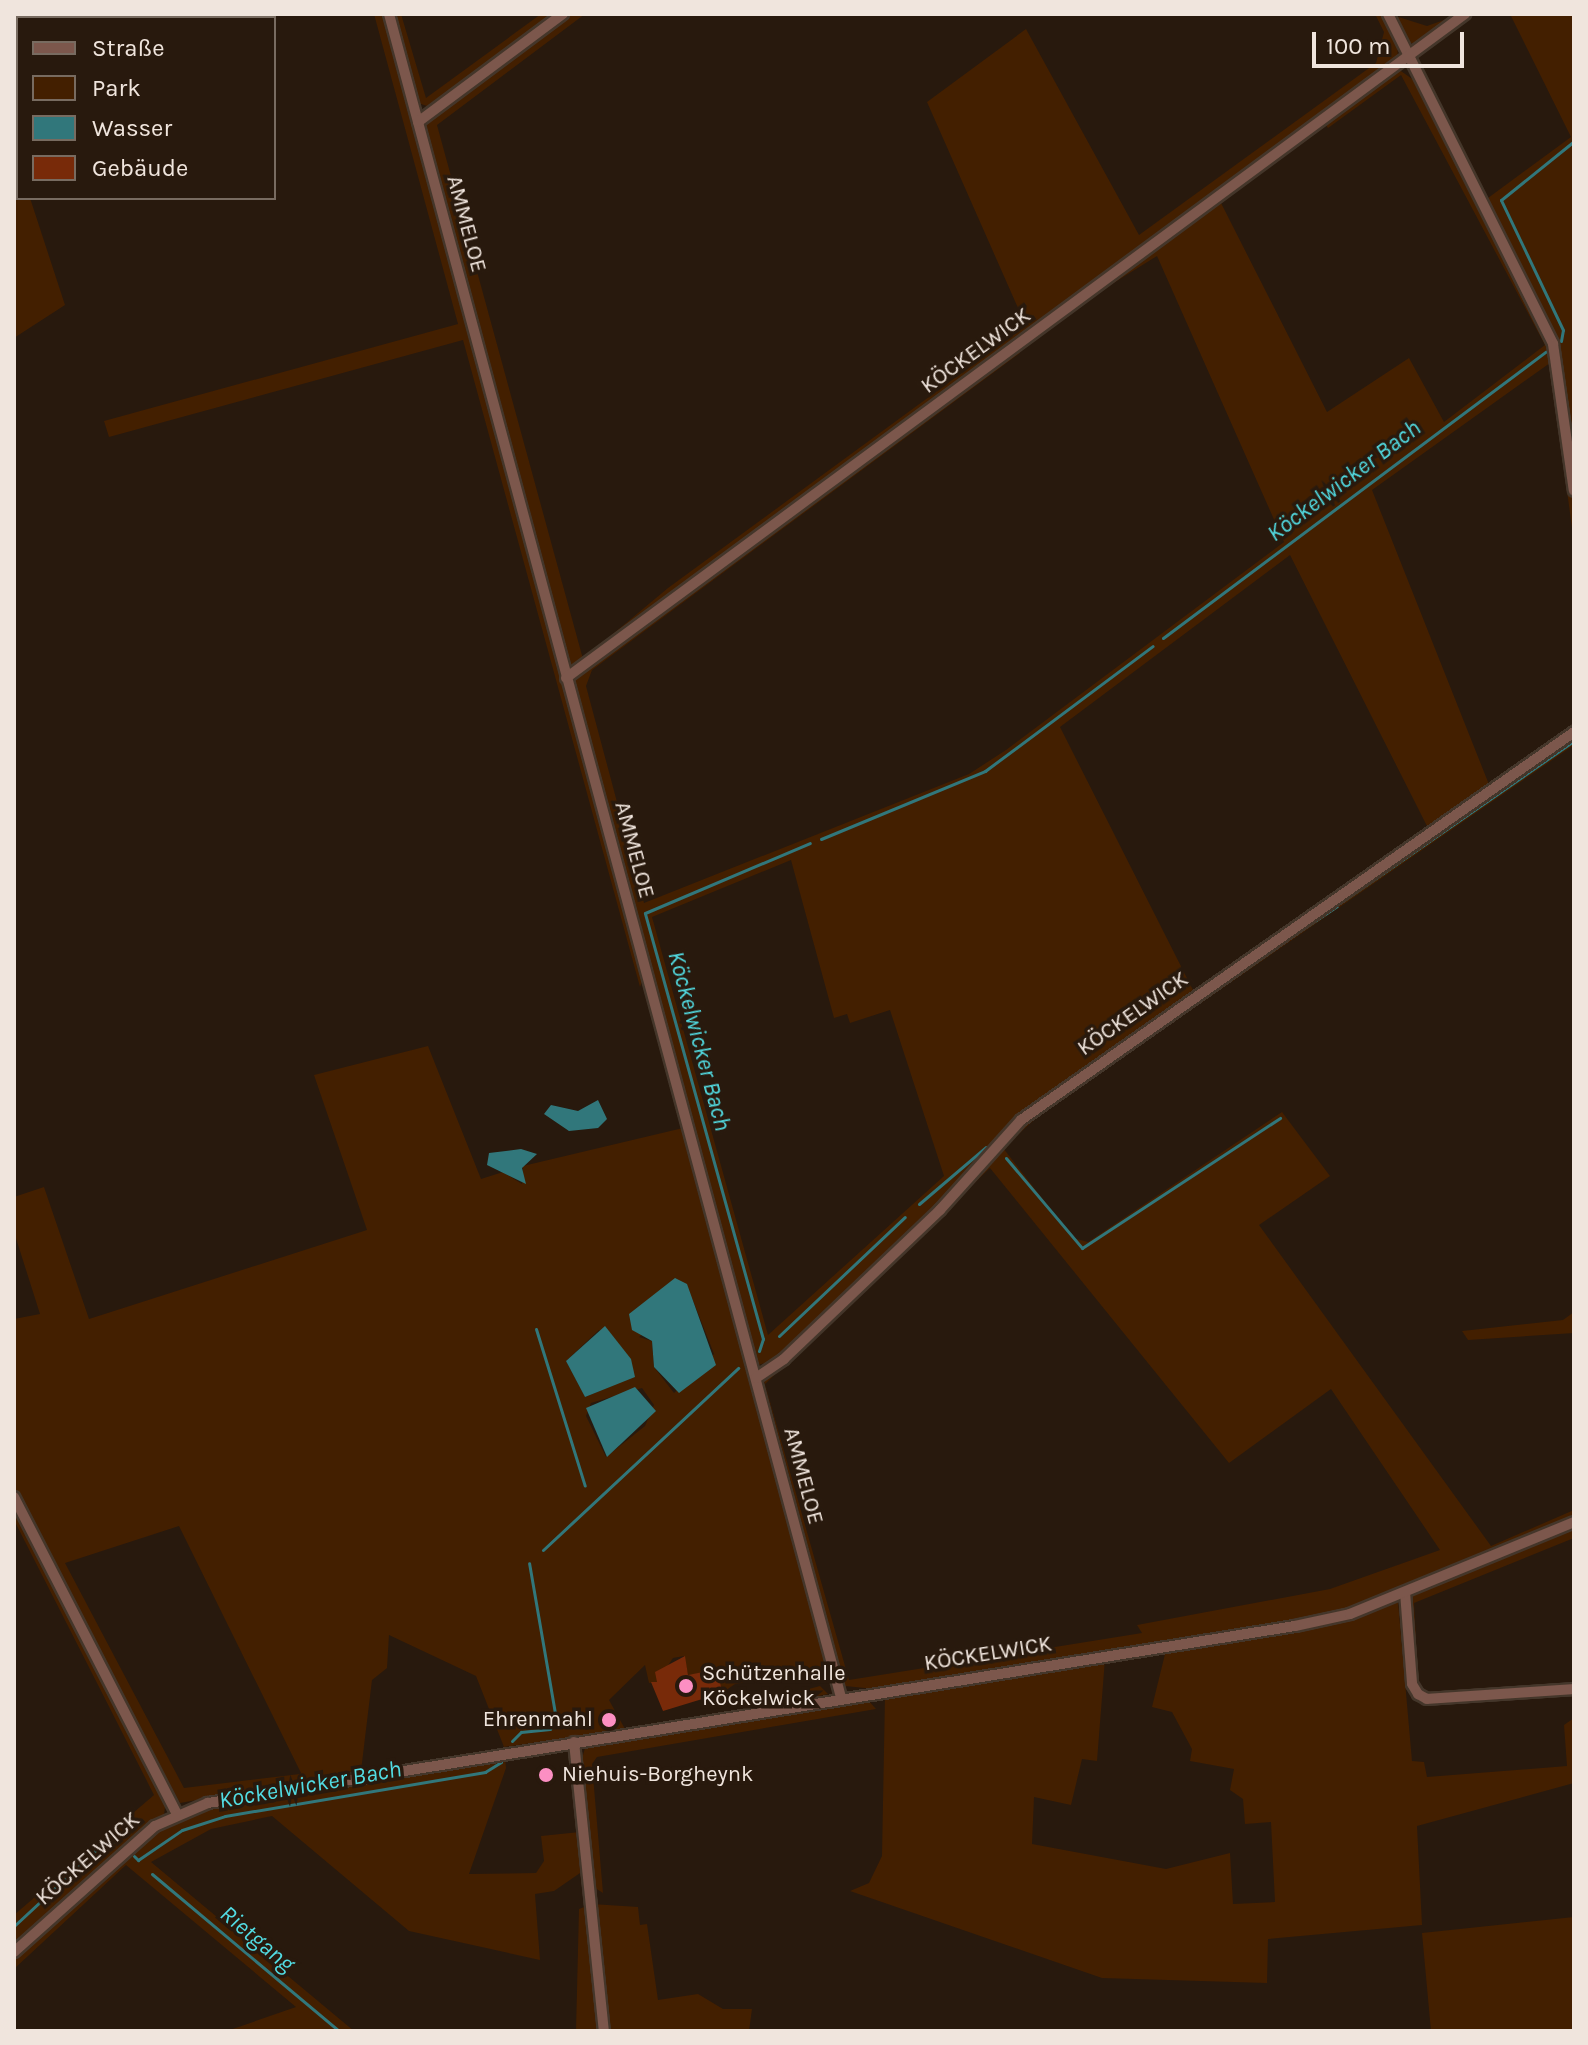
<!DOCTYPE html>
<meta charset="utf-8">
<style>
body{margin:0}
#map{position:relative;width:1588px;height:2045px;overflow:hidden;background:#28190d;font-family:Karla,sans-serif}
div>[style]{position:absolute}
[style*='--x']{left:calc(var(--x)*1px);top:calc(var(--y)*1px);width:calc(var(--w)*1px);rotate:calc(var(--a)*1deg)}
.green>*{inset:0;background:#431f00}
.water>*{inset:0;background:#31777b}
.stream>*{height:3px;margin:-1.5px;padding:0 1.5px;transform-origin:1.5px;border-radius:1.5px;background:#31777b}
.building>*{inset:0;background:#782a09}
.roads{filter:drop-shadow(2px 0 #44362a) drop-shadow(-2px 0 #44362a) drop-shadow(0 2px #44362a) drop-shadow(0 -2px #44362a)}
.street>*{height:10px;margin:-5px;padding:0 5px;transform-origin:5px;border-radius:5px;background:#7c574c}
.dots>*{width:22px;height:22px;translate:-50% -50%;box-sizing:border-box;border:4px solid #28190d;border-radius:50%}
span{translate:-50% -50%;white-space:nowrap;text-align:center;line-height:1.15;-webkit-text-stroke:7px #28190d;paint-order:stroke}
.street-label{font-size:22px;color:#f0e5dd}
.poi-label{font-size:22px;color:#f0e5dd}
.left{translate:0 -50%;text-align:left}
.right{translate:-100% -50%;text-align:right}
.water-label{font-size:24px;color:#52dbe2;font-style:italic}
.frame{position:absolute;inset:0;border:16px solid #f0e5dd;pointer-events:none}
.legend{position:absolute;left:16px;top:16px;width:260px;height:184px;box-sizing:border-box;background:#28190d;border:2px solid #786b60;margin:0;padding:10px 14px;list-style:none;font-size:24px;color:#f0e5dd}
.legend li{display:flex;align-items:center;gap:16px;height:40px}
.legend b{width:40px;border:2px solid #786b60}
.scale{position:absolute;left:1312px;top:32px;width:152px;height:36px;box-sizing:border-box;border:4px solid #f0e5dd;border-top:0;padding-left:10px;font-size:24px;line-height:28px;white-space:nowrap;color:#f0e5dd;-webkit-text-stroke:6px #28190d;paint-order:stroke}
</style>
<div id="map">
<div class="green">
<div style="clip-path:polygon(374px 14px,382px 14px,643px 979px,640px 987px,463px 340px,109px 437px,104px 421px,458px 324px)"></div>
<div style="clip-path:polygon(388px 14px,401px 14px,426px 98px,541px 14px,554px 14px,427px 106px,415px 102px)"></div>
<div style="clip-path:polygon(562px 14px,585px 14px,437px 125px,583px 659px,668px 588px,1026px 326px,927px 102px,1026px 29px,1139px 235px,1376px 63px,1384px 32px,1375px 14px,1382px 14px,1397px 42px,1398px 58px,1383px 73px,1144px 244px,575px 667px,571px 668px,421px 123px)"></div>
<div style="clip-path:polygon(1389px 14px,1427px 26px,1461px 14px,1419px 45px,1403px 41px)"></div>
<div style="clip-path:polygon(1510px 14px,1574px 14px,1574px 456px,1560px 357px,1452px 141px,1458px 138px,1488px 198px,1571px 137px)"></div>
<div style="clip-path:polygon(evenodd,1398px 69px,1418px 83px,1543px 331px,1555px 363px,1574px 505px,1574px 543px,1550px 363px,1372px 490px,1490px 787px,1429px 830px,1290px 555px,1060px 727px,1193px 990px,1030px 1107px,939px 1208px,776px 1360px,758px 1365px,574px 678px,1015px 350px,1020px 353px,592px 670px,586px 686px,644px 903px,969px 774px,1006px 750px,1284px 542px,1157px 256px,1057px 318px,1284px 150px,1290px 151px,1221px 203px,1327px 412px,1409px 358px,1444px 422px,1545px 345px,1401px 75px,1328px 128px,1323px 121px,1398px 69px,791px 860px,834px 1018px,847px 1014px,850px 1023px,890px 1010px,944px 1176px,768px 1335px,652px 917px,791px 860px)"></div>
<div style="clip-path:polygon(14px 151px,18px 198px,30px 198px,65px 305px,14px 338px)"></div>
<div style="clip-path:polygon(evenodd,1574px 736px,1574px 745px,1042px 1113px,1003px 1148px,1073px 1238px,1088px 1242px,1282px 1112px,1330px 1176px,1259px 1225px,1491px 1546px,1574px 1510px,1574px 1517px,1361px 1605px,1295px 1622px,875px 1689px,845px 1686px,764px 1381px,937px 1217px,1023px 1122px,1574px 736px,990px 1168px,1229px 1463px,1331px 1389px,1440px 1550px,1330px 1589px,1137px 1625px,1142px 1633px,849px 1680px,765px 1384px,990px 1168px)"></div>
<div style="clip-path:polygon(evenodd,428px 1046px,481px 1179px,503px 1172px,522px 1184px,523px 1166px,683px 1128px,829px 1665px,826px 1671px,735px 1684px,722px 1693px,718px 1670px,688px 1675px,684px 1656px,673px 1658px,657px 1682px,649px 1683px,645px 1665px,609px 1700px,625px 1729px,504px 1747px,476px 1676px,389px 1635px,387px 1668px,372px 1680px,361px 1771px,180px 1803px,14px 1492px,14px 1319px,40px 1314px,14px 1232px,14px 1197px,44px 1187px,89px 1319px,367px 1230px,314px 1075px,428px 1046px,692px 1298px,714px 1354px,674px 1393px,654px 1367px,652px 1341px,639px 1337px,692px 1298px,428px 1046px,599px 1330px,625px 1353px,614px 1385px,585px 1397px,566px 1361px,599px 1330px,428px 1046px,642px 1388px,654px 1405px,645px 1426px,606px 1457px,586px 1416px,591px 1403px,642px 1388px,428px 1046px,179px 1526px,301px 1773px,300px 1774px,184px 1788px,65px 1563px,179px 1526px)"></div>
<div style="clip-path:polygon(1574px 1312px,1574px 1333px,1468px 1340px,1462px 1331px,1563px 1320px)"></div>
<div style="clip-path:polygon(14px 1503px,166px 1800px,164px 1815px,14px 1945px,14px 1915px,154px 1795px,14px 1520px)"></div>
<div style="clip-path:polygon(1574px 1526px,1574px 1538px,1414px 1603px,1416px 1640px,1410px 1640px,1412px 1595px)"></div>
<div style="clip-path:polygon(1398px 1602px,1412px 1761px,1424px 1762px,1427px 1777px,1567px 1766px,1564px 1725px,1574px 1718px,1574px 1783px,1417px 1826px,1422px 1925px,1268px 1939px,1267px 1983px,1102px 1978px,850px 1891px,869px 1883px,882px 1856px,885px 1696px,1105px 1659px,1097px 1761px,1082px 1759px,1071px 1805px,1034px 1797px,1032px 1844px,1166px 1869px,1230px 1853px,1233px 1904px,1275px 1902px,1271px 1822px,1245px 1824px,1243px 1799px,1230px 1790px,1234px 1769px,1190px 1761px,1192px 1749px,1172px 1712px,1152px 1707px,1166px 1650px,1329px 1624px)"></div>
<div style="clip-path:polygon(820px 1686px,828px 1694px,759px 1708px,756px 1703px)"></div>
<div style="clip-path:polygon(868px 1700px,876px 1709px,597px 1757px,592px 1764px,603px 1893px,592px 1886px,580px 1766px,585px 1748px)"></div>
<div style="clip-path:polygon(505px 1756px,506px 1768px,469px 1874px,536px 1873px,544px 1861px,541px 1836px,580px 1832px,583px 1871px,554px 1891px,535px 1894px,540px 1960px,409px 1931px,272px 1816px,211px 1829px,151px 1862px,354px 2031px,227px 2031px,296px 2007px,126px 1865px,14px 1969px,14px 1958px,166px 1824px,215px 1805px)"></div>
<div style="clip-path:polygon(592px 1904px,638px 1907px,640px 1925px,647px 1924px,658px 2000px,698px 1994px,723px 2009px,752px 2009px,749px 2031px,607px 2031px)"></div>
<div style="clip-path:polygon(587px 1906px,600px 2031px,576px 2031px,579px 1909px)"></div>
<div style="clip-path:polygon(1574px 1917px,1574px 2031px,1431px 2031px,1422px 1933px)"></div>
</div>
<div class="water">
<div style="clip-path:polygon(598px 1100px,607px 1119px,598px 1128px,569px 1131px,544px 1114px,551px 1105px,578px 1111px)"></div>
<div style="clip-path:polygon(521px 1149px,537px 1154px,522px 1168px,526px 1184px,487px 1165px,489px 1153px)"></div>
<div style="clip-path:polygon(675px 1278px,687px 1284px,716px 1365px,679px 1393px,654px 1367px,652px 1341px,632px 1330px,629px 1314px)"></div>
<div style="clip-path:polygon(605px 1326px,631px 1359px,635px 1377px,585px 1397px,566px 1361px)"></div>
<div style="clip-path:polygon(635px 1387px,656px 1411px,607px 1457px,586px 1408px)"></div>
</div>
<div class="stream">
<div style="--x:1561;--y:341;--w:11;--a:-80"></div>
<div style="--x:1563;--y:330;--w:144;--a:-115.5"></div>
<div style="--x:1501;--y:200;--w:94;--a:-38.9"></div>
<div style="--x:1163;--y:638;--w:478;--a:-36.8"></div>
<div style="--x:821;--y:839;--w:178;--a:-22.5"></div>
<div style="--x:985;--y:771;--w:209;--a:-36.7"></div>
<div style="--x:1344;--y:900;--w:280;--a:-34.7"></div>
<div style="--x:1283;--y:942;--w:65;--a:-33.7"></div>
<div style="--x:1244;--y:970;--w:37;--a:-35"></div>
<div style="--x:1006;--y:1158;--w:118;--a:49.8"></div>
<div style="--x:1082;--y:1248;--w:237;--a:-33.3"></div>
<div style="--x:919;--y:1204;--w:88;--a:-40.4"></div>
<div style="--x:536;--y:1329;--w:164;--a:72.7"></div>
<div style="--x:779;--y:1336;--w:173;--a:-43.4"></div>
<div style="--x:759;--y:1351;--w:13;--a:-72"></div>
<div style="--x:763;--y:1339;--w:442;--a:-105.5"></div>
<div style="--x:645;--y:913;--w:179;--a:-23"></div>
<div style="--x:543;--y:1550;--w:267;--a:-43"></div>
<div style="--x:512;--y:1741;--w:13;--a:-45"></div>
<div style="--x:521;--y:1732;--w:29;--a:-6"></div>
<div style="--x:550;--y:1729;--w:12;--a:-59"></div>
<div style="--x:556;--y:1719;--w:158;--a:-99.8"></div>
<div style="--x:134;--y:1856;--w:6;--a:45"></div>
<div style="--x:138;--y:1860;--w:53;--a:-34.3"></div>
<div style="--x:182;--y:1830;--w:45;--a:-18"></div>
<div style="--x:225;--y:1816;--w:264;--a:-9.6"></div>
<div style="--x:485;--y:1772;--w:19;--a:-32"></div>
<div style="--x:152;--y:1874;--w:244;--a:40"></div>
<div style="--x:14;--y:1926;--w:117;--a:-42.9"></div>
<div style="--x:100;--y:1846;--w:19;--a:-18"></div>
</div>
<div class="building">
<div style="clip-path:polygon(685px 1656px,688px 1675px,718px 1669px,722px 1693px,663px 1711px,651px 1682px,657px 1682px,655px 1672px)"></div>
</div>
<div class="roads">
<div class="street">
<div style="--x:389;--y:14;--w:1743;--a:74.97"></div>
<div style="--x:1388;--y:14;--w:369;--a:63.4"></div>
<div style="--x:1553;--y:344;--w:148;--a:81.9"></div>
<div style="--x:418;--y:122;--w:181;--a:-36.7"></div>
<div style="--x:566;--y:678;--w:1118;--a:-36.45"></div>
<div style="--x:756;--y:1378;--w:34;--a:-34"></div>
<div style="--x:784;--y:1359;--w:216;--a:-43.7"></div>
<div style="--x:940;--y:1210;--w:121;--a:-48"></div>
<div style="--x:1021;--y:1120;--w:676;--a:-35.05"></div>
<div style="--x:14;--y:1497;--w:356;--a:62.8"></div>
<div style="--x:1405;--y:1592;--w:92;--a:85.6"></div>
<div style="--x:1412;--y:1684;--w:12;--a:59"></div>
<div style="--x:1418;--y:1694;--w:10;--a:29"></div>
<div style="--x:1427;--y:1699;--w:147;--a:-3.9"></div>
<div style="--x:574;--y:1742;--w:291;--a:84.1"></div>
<div style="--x:14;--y:1952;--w:189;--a:-41.8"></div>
<div style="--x:155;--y:1826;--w:58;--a:-23.5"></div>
<div style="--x:208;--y:1803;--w:1101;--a:-9.25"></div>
<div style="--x:1295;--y:1626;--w:56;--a:-12.3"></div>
<div style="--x:1350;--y:1614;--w:242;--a:-22.3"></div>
</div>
</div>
<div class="dots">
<div style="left:686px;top:1686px;background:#fc8fc3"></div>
<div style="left:609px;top:1720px;background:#fc8fc3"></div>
<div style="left:546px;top:1775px;background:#fc8fc3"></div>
</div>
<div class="street-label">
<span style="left:466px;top:224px;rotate:75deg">AMMELOE</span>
<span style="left:976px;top:351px;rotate:-36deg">KÖCKELWICK</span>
<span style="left:634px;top:850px;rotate:75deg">AMMELOE</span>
<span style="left:1133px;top:1014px;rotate:-35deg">KÖCKELWICK</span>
<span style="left:803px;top:1476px;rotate:75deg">AMMELOE</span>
<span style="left:988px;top:1654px;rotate:-9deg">KÖCKELWICK</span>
<span style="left:88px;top:1859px;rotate:-41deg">KÖCKELWICK</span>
</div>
<div class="poi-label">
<span class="left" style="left:702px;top:1686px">Schützenhalle<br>Köckelwick</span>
<span class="right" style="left:593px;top:1720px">Ehrenmahl</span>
<span class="left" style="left:562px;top:1775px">Niehuis-Borgheynk</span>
</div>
<div class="water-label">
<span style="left:1344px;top:481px;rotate:-37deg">Köckelwicker Bach</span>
<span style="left:699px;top:1041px;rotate:75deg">Köckelwicker Bach</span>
<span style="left:310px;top:1785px;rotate:-10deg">Köckelwicker Bach</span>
<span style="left:257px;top:1939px;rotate:40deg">Rietgang</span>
</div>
<div class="frame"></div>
<ul class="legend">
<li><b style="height:10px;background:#7c574c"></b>Straße</li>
<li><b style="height:22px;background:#431f00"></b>Park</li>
<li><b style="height:22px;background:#31777b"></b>Wasser</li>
<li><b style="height:22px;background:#782a09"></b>Gebäude</li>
</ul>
<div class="scale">100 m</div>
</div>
